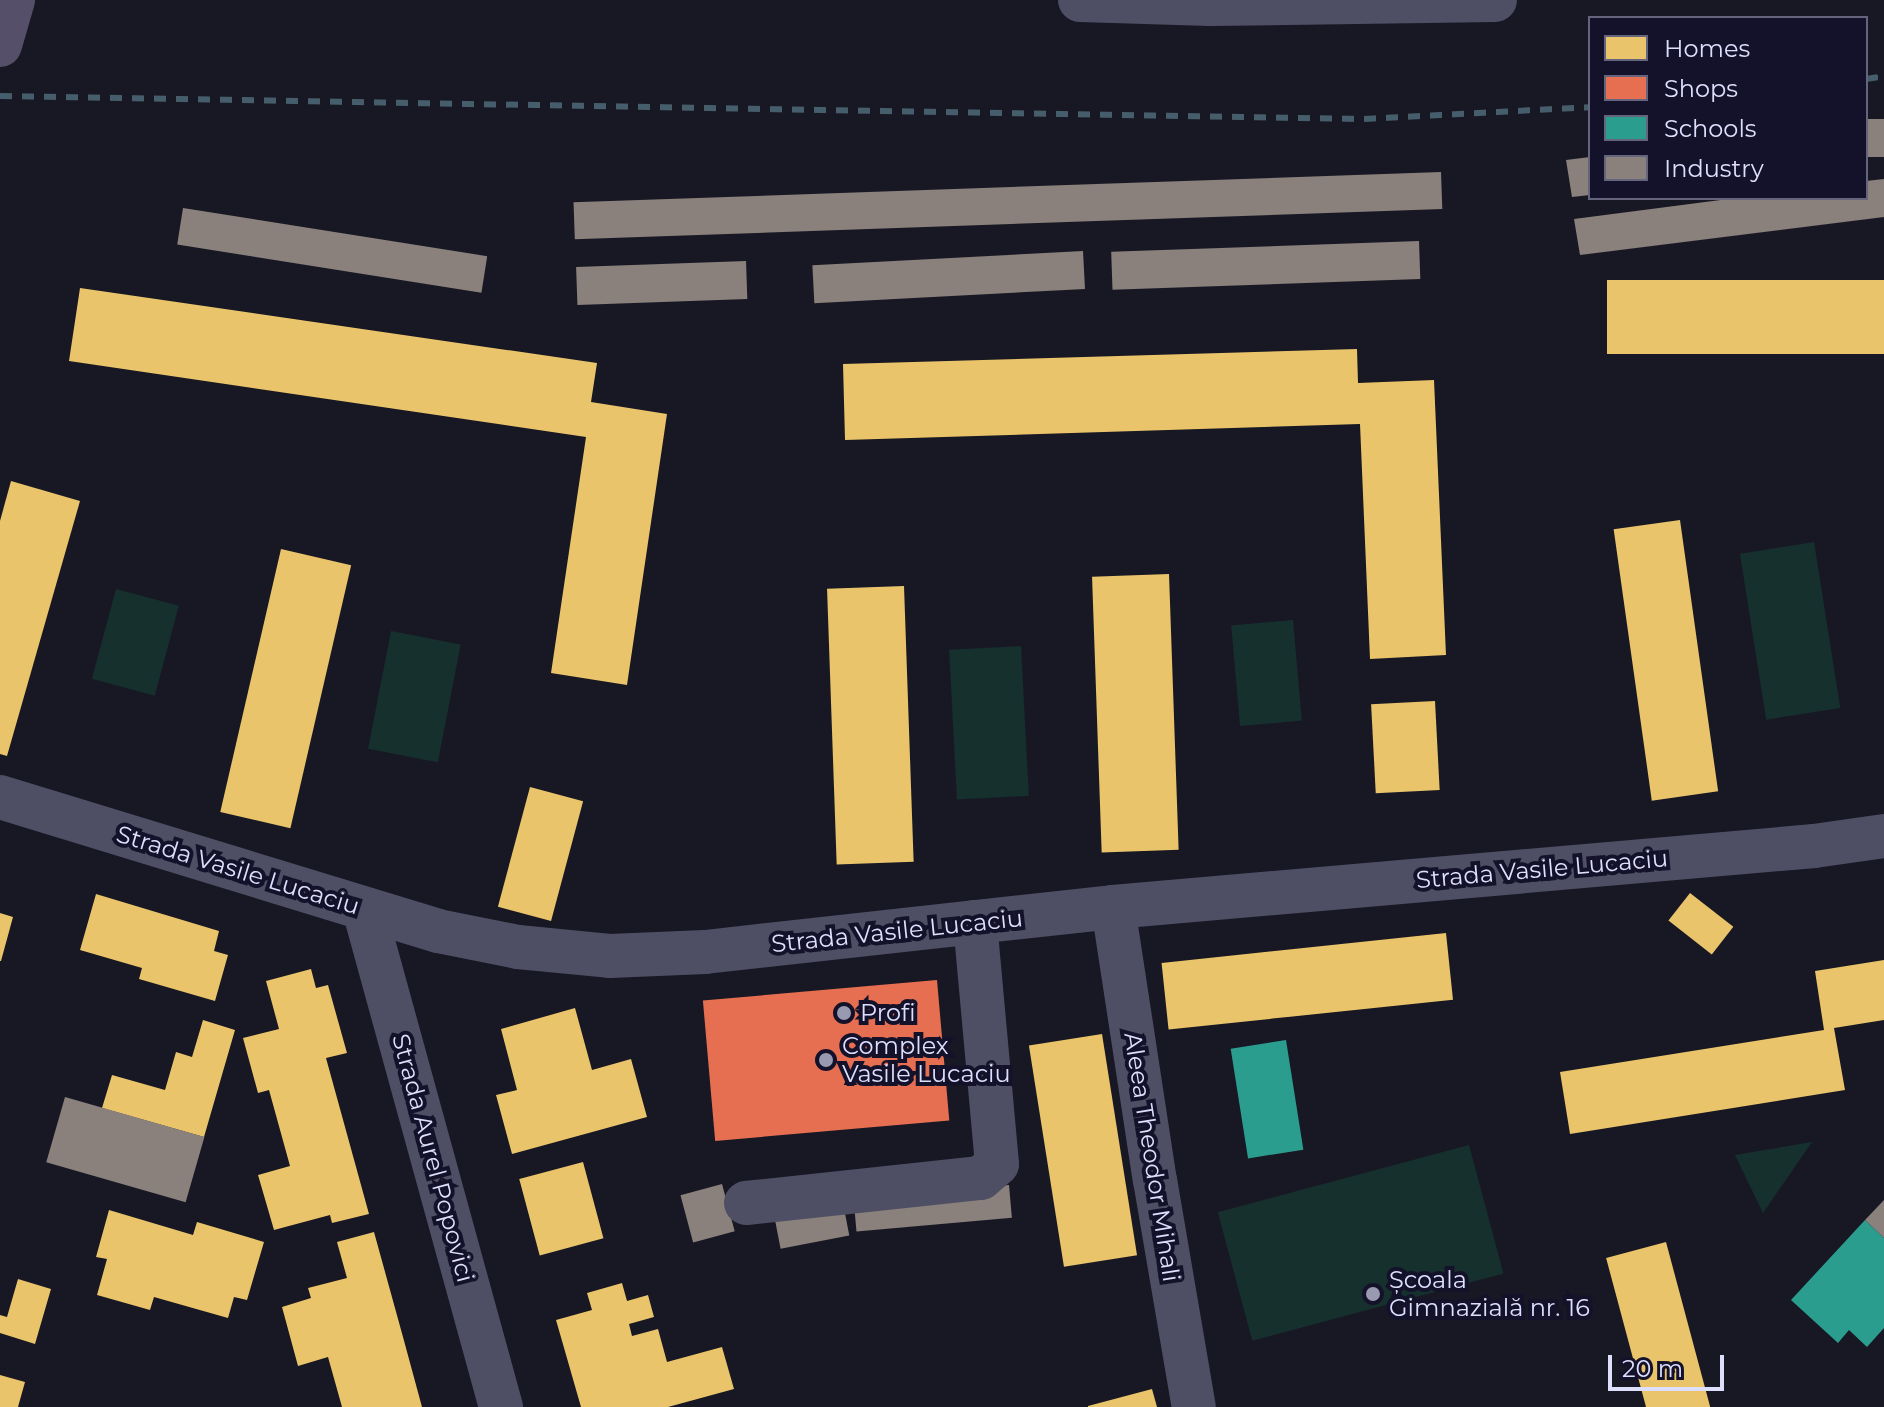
<!DOCTYPE html>
<meta charset="utf-8">
<style>
body{margin:0}
#map{position:relative;width:1884px;height:1407px;overflow:hidden;background:#181824;font-family:Montserrat,sans-serif}
div>[style]{position:absolute}
[style*='--x']{left:calc(var(--x)*1px);top:calc(var(--y)*1px);width:calc(var(--w)*1px);rotate:calc(var(--a)*1deg)}
.green>*{inset:0;background:#16302e;transform-origin:0 0}
.homes>*{inset:0;background:#e9c46a;transform-origin:0 0}
.shops>*{inset:0;background:#e76f51;transform-origin:0 0}
.schools>*{inset:0;background:#2a9d8f;transform-origin:0 0}
.industry>*{inset:0;background:#8a817c;transform-origin:0 0}
.minor>*{height:44px;margin:-22px;padding:0 22px;transform-origin:22px;border-radius:22px;background:#4e4f65}
.major>*{height:44px;margin:-22px;padding:0 22px;transform-origin:22px;border-radius:22px;background:#554f6a}
.rail>*{height:6px;margin-top:-3px;transform-origin:0;background:repeating-linear-gradient(90deg,#465e6b 0 12px,transparent 0 22px)}
.dots>*{width:22px;height:22px;translate:-50% -50%;box-sizing:border-box;border:4px solid #14122a;border-radius:50%}
span{translate:-50% -50%;white-space:nowrap;text-align:center;line-height:1.15;-webkit-text-stroke:8px #14122a;paint-order:stroke}
.street-label{font-size:24px;color:#dedefd}
.poi-label{font-size:24px;color:#dedefd}
.left{translate:0 -50%;text-align:left}
.legend{position:absolute;left:1588px;top:16px;width:280px;height:184px;box-sizing:border-box;background:#14122a;border:2px solid #65647e;margin:0;padding:10px 14px;list-style:none;font-size:24px;color:#dedefd}
.legend li{display:flex;align-items:center;gap:16px;height:40px}
.legend b{width:40px;border:2px solid #65647e}
.scale{position:absolute;left:1608px;top:1355px;width:116px;height:36px;box-sizing:border-box;border:4px solid #dedefd;border-top:0;padding-left:10px;font-size:24px;line-height:28px;white-space:nowrap;color:#dedefd;-webkit-text-stroke:6px #14122a;paint-order:stroke}
</style>
<div id="map">
<div class="green">
<div style="left:1814px;top:542px;width:168px;height:75px;rotate:81deg"></div>
<div style="left:116px;top:589px;width:65px;height:93px;rotate:15deg"></div>
<div style="left:1293px;top:620px;width:101px;height:62px;rotate:85deg"></div>
<div style="left:391px;top:631px;width:71px;height:120px;rotate:11deg"></div>
<div style="left:1021px;top:646px;width:150px;height:72px;rotate:87deg"></div>
<div style="clip-path:polygon(1812px 1142px,1763px 1213px,1735px 1155px)"></div>
<div style="left:1469px;top:1145px;width:133px;height:260px;rotate:75deg"></div>
</div>
<div class="homes">
<div style="left:1884px;top:280px;width:74px;height:277px;rotate:90deg"></div>
<div style="clip-path:polygon(80px 288px,597px 363px,591px 402px,667px 414px,627px 685px,551px 673px,586px 437px,69px 361px)"></div>
<div style="clip-path:polygon(1357px 349px,1358px 383px,1434px 380px,1446px 655px,1370px 659px,1360px 424px,845px 440px,843px 364px)"></div>
<div style="clip-path:polygon(11px 481px,80px 501px,7px 756px,0 754px,0 521px)"></div>
<div style="left:1680px;top:520px;width:274px;height:67px;rotate:82deg"></div>
<div style="left:281px;top:549px;width:72px;height:270px;rotate:13deg"></div>
<div style="left:1169px;top:574px;width:276px;height:77px;rotate:88deg"></div>
<div style="left:904px;top:586px;width:276px;height:77px;rotate:88deg"></div>
<div style="left:1435px;top:701px;width:89px;height:64px;rotate:87deg"></div>
<div style="left:530px;top:787px;width:55px;height:124px;rotate:15deg"></div>
<div style="left:1690px;top:893px;width:55px;height:35px;rotate:38deg"></div>
<div style="clip-path:polygon(96px 894px,219px 931px,214px 951px,228px 955px,215px 1001px,139px 979px,142px 968px,80px 950px)"></div>
<div style="clip-path:polygon(0 913px,13px 917px,1px 961px,0 961px)"></div>
<div style="left:1446px;top:933px;width:67px;height:286px;rotate:84deg"></div>
<div style="clip-path:polygon(1884px 960px,1884px 1020px,1834px 1028px,1845px 1090px,1570px 1134px,1560px 1072px,1824px 1030px,1815px 971px)"></div>
<div style="clip-path:polygon(311px 969px,316px 988px,328px 985px,347px 1053px,326px 1058px,369px 1214px,332px 1223px,330px 1215px,274px 1230px,258px 1175px,290px 1166px,269px 1090px,258px 1093px,243px 1038px,279px 1029px,266px 981px)"></div>
<div style="clip-path:polygon(575px 1008px,592px 1070px,631px 1059px,647px 1117px,512px 1154px,496px 1095px,517px 1090px,501px 1029px)"></div>
<div style="clip-path:polygon(203px 1020px,235px 1030px,204px 1137px,102px 1108px,112px 1075px,165px 1090px,176px 1052px,192px 1057px)"></div>
<div style="left:1102px;top:1034px;width:224px;height:74px;rotate:81deg"></div>
<div style="left:583px;top:1162px;width:79px;height:66px;rotate:75deg"></div>
<div style="clip-path:polygon(109px 1210px,193px 1235px,197px 1222px,264px 1242px,247px 1300px,234px 1297px,228px 1318px,154px 1297px,150px 1310px,97px 1295px,107px 1259px,96px 1257px)"></div>
<div style="clip-path:polygon(374px 1232px,403px 1337px,422px 1407px,342px 1407px,328px 1357px,298px 1366px,282px 1307px,311px 1298px,308px 1288px,347px 1278px,337px 1242px)"></div>
<div style="left:1666px;top:1242px;width:171px;height:62px;rotate:75deg"></div>
<div style="clip-path:polygon(18px 1279px,51px 1289px,35px 1344px,0 1333px,0 1315px,7px 1317px)"></div>
<div style="clip-path:polygon(622px 1283px,627px 1301px,648px 1295px,654px 1317px,629px 1324px,632px 1336px,658px 1329px,667px 1362px,722px 1347px,734px 1389px,668px 1407px,581px 1407px,556px 1320px,592px 1310px,587px 1293px)"></div>
<div style="clip-path:polygon(0 1375px,25px 1382px,18px 1407px,0 1407px)"></div>
<div style="clip-path:polygon(1152px 1389px,1157px 1407px,1088px 1407px,1088px 1406px)"></div>
</div>
<div class="shops">
<div style="left:937px;top:980px;width:141px;height:235px;rotate:85deg"></div>
</div>
<div class="schools">
<div style="left:1286px;top:1040px;width:111px;height:56px;rotate:81deg"></div>
<div style="clip-path:polygon(1865px 1220px,1884px 1238px,1884px 1328px,1867px 1347px,1849px 1330px,1838px 1343px,1791px 1300px)"></div>
</div>
<div class="industry">
<div style="left:1884px;top:119px;width:38px;height:18px;rotate:90deg"></div>
<div style="clip-path:polygon(1590px 157px,1590px 195px,1572px 197px,1566px 160px)"></div>
<div style="left:1441px;top:172px;width:37px;height:868px;rotate:88deg"></div>
<div style="clip-path:polygon(1884px 179px,1884px 217px,1580px 255px,1574px 219px,1736px 198px,1866px 198px,1866px 181px)"></div>
<div style="left:183px;top:208px;width:308px;height:37px;rotate:9deg"></div>
<div style="left:1419px;top:241px;width:38px;height:308px;rotate:88deg"></div>
<div style="left:1083px;top:251px;width:38px;height:271px;rotate:87deg"></div>
<div style="left:746px;top:261px;width:38px;height:170px;rotate:88deg"></div>
<div style="left:65px;top:1097px;width:145px;height:68px;rotate:16deg"></div>
<div style="left:722px;top:1184px;width:49px;height:43px;rotate:75deg"></div>
<div style="left:1009px;top:1185px;width:33px;height:156px;rotate:85deg"></div>
<div style="clip-path:polygon(1884px 1200px,1884px 1238px,1865px 1220px)"></div>
<div style="left:843px;top:1203px;width:33px;height:70px;rotate:79deg"></div>
</div>
<div class="minor">
<div style="--x:1080;--y:0;--w:130;--a:1.8"></div>
<div style="--x:1210;--y:4;--w:285;--a:-0.8"></div>
<div style="--x:0;--y:797;--w:458;--a:17"></div>
<div style="--x:438;--y:931;--w:82;--a:11.3"></div>
<div style="--x:518;--y:947;--w:92;--a:5.6"></div>
<div style="--x:610;--y:956;--w:95;--a:-2.4"></div>
<div style="--x:705;--y:952;--w:410;--a:-6.3"></div>
<div style="--x:1113;--y:907;--w:704;--a:-4.97"></div>
<div style="--x:1814;--y:846;--w:71;--a:-8.1"></div>
<div style="--x:1113;--y:907;--w:276;--a:81.3"></div>
<div style="--x:1155;--y:1180;--w:230;--a:80.3"></div>
<div style="--x:364;--y:909;--w:517;--a:74.62"></div>
<div style="--x:746;--y:1203;--w:236;--a:-6.1"></div>
<div style="--x:981;--y:1178;--w:21;--a:-41"></div>
<div style="--x:997;--y:1164;--w:243;--a:-95.2"></div>
</div>
<div class="major">
<div style="--x:0;--y:45;--w:47;--a:-73.9"></div>
</div>
<div class="rail">
<div style="--x:1866;--y:79;--w:18;--a:-9"></div>
<div style="--x:0;--y:96;--w:1364;--a:0.97"></div>
<div style="--x:1364;--y:119;--w:226;--a:-3"></div>
</div>
<div class="dots">
<div style="left:844px;top:1013px;background:#9999b1"></div>
<div style="left:826px;top:1060px;background:#9999b1"></div>
<div style="left:1373px;top:1294px;background:#9999b1"></div>
</div>
<div class="street-label">
<span style="left:1542px;top:869px;rotate:-5deg">Strada Vasile Lucaciu</span>
<span style="left:238px;top:870px;rotate:17deg">Strada Vasile Lucaciu</span>
<span style="left:897px;top:931px;rotate:-6deg">Strada Vasile Lucaciu</span>
<span style="left:1152px;top:1157px;rotate:81deg">Aleea Theodor Mihali</span>
<span style="left:433px;top:1158px;rotate:75deg">Strada Aurel Popovici</span>
</div>
<div class="poi-label">
<span class="left" style="left:860px;top:1013px">Profi</span>
<span class="left" style="left:842px;top:1060px">Complex<br>Vasile Lucaciu</span>
<span class="left" style="left:1389px;top:1294px">Școala<br>Gimnazială nr. 16</span>
</div>
<ul class="legend">
<li><b style="height:22px;background:#e9c46a"></b>Homes</li>
<li><b style="height:22px;background:#e76f51"></b>Shops</li>
<li><b style="height:22px;background:#2a9d8f"></b>Schools</li>
<li><b style="height:22px;background:#8a817c"></b>Industry</li>
</ul>
<div class="scale">20 m</div>
</div>
